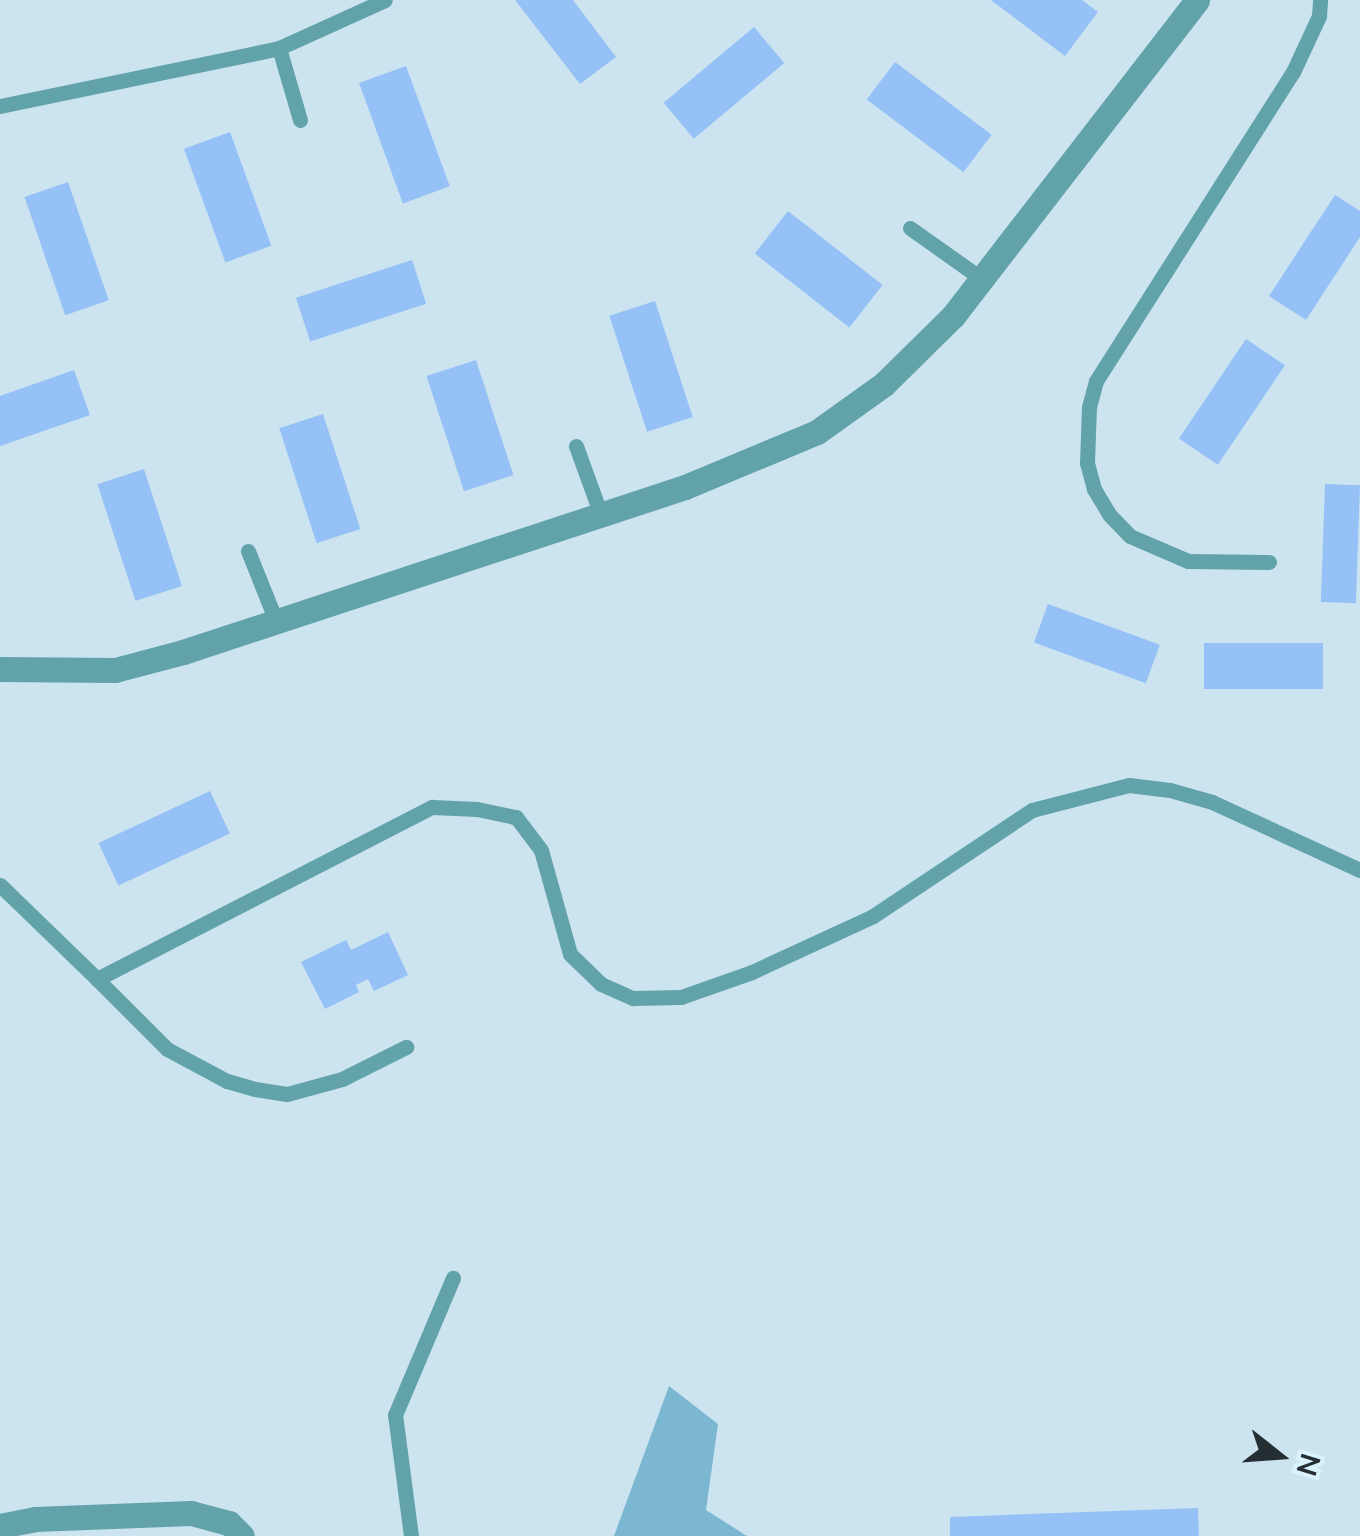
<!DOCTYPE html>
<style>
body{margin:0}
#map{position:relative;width:1360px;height:1536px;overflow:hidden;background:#cce4f0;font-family:Mulish,sans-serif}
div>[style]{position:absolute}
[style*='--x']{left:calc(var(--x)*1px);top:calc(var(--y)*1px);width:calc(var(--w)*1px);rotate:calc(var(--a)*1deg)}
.green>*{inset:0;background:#7cb7d2}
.building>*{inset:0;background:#95c1f7;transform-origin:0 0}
.lane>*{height:15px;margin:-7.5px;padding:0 7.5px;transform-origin:7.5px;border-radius:7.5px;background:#62a3a9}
.street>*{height:25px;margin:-12.5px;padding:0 12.5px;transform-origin:12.5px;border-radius:12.5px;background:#62a3a9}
span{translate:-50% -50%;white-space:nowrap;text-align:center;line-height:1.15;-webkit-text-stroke:8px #d9f2fe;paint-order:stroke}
.north{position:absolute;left:1230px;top:1406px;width:100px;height:100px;-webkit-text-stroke:8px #d9f2fe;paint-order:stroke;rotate:107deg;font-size:28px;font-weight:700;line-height:40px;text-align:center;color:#252e32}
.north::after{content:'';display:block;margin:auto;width:35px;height:45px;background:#252e32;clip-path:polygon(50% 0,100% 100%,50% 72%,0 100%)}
</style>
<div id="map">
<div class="green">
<div style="clip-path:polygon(669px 1386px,718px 1424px,706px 1510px,747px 1536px,614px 1536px)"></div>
</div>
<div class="building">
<div style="clip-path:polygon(515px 0,573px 0,616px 57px,580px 84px)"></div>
<div style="clip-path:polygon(991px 0,1082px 0,1098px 12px,1065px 56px)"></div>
<div style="left:754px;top:27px;width:47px;height:118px;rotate:50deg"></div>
<div style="left:895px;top:62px;width:121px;height:47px;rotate:37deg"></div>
<div style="left:406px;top:66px;width:128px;height:50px;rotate:70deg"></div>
<div style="left:230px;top:132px;width:121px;height:49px;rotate:70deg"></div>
<div style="left:68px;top:182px;width:125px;height:46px;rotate:71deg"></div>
<div style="clip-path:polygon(1335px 195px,1360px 211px,1360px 237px,1306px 320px,1269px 296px)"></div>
<div style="left:788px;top:211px;width:120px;height:54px;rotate:38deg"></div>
<div style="left:412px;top:260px;width:46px;height:122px;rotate:72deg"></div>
<div style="left:655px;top:301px;width:122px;height:48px;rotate:72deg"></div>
<div style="left:1246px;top:339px;width:47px;height:120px;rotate:34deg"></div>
<div style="left:476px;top:360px;width:121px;height:52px;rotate:72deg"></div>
<div style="clip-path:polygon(74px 370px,90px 415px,0 446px,0 396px)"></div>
<div style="left:323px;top:414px;width:121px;height:46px;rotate:72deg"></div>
<div style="left:144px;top:469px;width:123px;height:49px;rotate:72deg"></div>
<div style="left:1325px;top:484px;width:35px;height:118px;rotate:2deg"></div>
<div style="left:1048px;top:604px;width:119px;height:41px;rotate:20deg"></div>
<div style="left:1323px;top:643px;width:46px;height:119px;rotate:90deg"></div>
<div style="left:210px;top:791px;width:47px;height:123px;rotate:65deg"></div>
<div style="clip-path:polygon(388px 932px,408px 975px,374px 991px,368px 979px,356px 985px,359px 992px,325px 1009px,301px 962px,346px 940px,351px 950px)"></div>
<div style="clip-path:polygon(1198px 1508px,1199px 1536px,950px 1536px,950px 1517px)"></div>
</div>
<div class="lane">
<div style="--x:279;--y:48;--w:75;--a:73.7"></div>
<div style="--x:0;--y:106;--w:285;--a:-11.7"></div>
<div style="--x:279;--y:48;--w:116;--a:-24.4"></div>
<div style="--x:910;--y:228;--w:88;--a:35.3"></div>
<div style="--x:576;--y:446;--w:73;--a:70.1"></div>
<div style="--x:248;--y:551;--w:75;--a:68.2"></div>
<div style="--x:1269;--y:562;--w:81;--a:-179.3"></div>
<div style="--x:1188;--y:561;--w:63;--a:-156.7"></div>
<div style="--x:1130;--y:536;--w:30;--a:-134"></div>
<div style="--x:1109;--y:514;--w:29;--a:-121"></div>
<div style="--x:1094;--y:489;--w:27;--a:-105"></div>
<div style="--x:1087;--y:463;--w:56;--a:-88"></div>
<div style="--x:1089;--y:407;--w:27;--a:-75"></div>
<div style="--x:1096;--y:381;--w:366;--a:-57.5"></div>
<div style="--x:1293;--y:72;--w:62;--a:-65.1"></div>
<div style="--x:1319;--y:16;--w:16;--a:-86"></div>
<div style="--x:0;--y:885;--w:135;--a:44.1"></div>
<div style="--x:97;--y:979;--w:377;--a:-27.2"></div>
<div style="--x:432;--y:807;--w:45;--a:2.5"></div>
<div style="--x:477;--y:809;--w:40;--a:12"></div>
<div style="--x:516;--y:817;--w:41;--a:52.9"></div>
<div style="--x:541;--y:850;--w:108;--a:74.4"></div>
<div style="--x:570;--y:954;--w:43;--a:44.1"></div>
<div style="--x:601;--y:984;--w:35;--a:24"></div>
<div style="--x:633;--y:998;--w:48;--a:-1.2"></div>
<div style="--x:681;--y:997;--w:75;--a:-19.4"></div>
<div style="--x:752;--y:972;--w:133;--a:-24.8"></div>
<div style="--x:873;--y:916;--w:191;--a:-33.7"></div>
<div style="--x:1032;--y:810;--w:100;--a:-14.5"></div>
<div style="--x:1129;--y:785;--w:41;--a:7"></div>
<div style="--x:1170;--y:790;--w:44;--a:15.9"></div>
<div style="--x:1212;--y:802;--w:163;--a:24.7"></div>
<div style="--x:97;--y:979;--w:99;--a:45"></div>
<div style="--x:167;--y:1049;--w:68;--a:28.1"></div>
<div style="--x:227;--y:1081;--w:29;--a:16"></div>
<div style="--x:255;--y:1089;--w:32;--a:9"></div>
<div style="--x:287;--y:1094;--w:57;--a:-15.3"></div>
<div style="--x:342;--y:1079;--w:72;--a:-26.6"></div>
<div style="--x:411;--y:1536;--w:122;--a:-97.5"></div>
<div style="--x:395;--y:1415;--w:149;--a:-67.1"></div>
</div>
<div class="street">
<div style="--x:0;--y:669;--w:115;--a:0.5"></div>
<div style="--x:115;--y:670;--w:70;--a:-14.8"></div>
<div style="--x:183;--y:652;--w:528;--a:-18.19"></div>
<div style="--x:685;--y:487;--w:143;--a:-22.6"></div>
<div style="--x:817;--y:432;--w:82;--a:-35.6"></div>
<div style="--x:884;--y:384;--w:97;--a:-44.6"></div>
<div style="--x:953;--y:316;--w:399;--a:-52.3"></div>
<div style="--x:0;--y:1526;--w:36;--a:-11"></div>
<div style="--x:35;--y:1519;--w:156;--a:-2.2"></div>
<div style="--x:191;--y:1513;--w:39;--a:15"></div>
<div style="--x:229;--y:1523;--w:18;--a:45"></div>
</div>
<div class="north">N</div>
</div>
